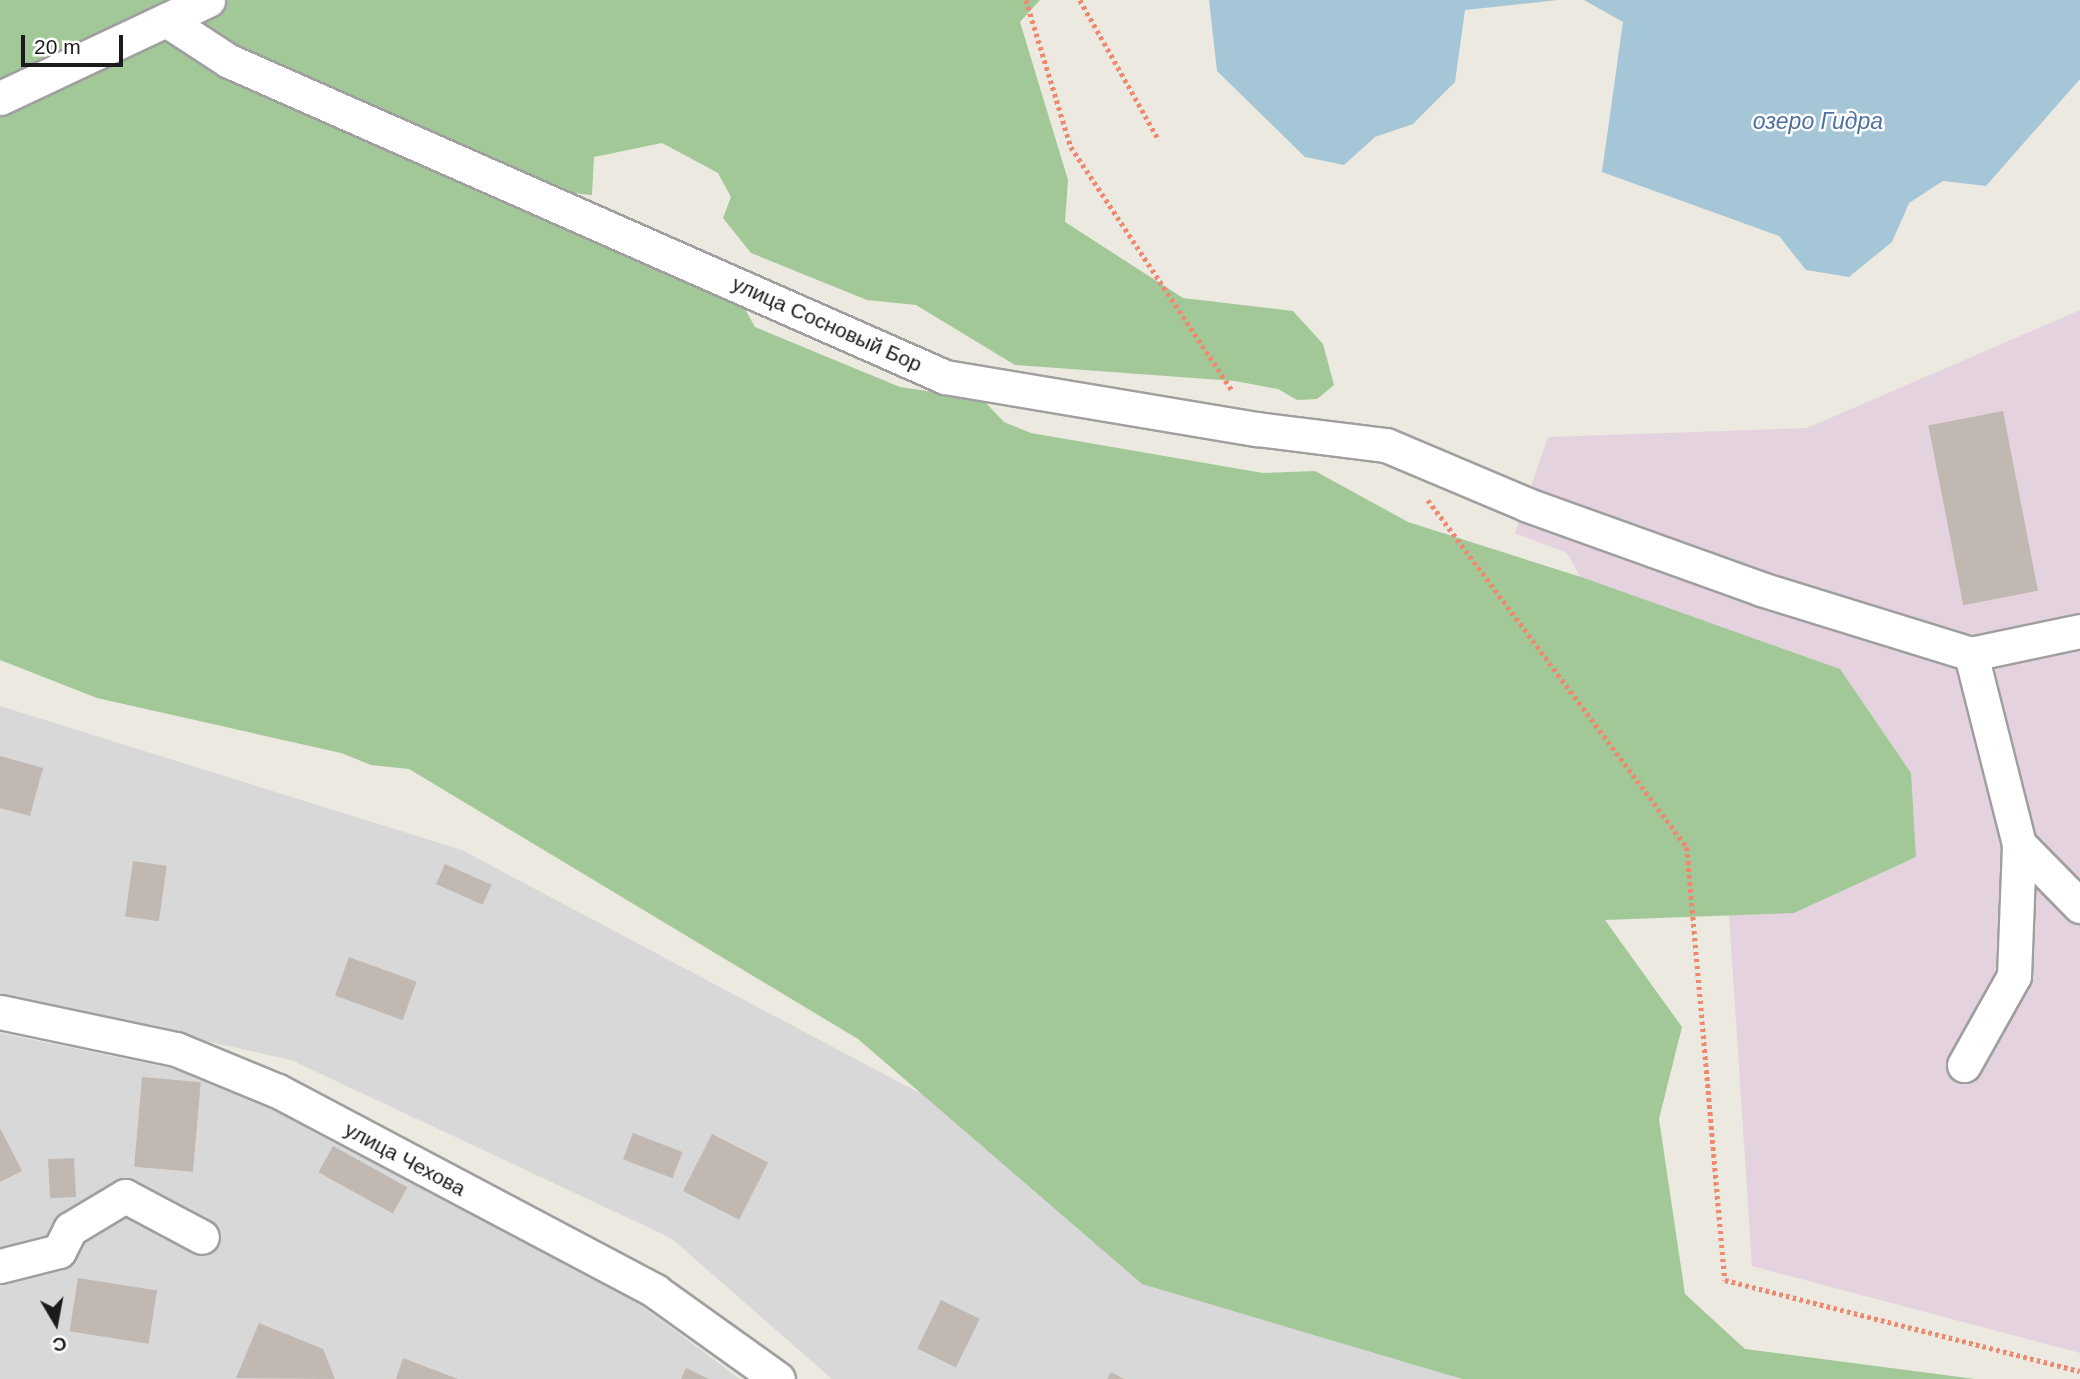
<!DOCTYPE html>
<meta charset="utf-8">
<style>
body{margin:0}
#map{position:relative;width:2080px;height:1379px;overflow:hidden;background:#ece9e1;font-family:Arial,sans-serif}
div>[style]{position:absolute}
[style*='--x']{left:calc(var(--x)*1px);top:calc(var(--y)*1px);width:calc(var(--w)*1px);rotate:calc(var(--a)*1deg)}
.residential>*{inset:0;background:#d9d8d8}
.industrial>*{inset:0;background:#e4d3df}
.forest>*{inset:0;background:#a2c898}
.water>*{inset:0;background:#a4c6d7}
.building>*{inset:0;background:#c0b8b1;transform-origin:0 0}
.path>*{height:4.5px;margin-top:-2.25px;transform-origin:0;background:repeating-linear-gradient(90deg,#ef886f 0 3.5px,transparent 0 7px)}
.roads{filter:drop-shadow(2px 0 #9f9f9f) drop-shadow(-2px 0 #9f9f9f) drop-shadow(0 2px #9f9f9f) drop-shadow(0 -2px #9f9f9f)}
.minor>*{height:33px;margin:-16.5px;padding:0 16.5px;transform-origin:16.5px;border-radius:16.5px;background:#fff}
span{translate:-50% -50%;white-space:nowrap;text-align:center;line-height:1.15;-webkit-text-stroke:5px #fff;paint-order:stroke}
.street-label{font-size:21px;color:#1b1b1b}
.water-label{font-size:23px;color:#4f71a2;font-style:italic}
.north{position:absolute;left:21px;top:1288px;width:70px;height:70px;-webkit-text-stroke:5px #fff;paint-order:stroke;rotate:170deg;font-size:19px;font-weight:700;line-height:28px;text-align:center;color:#1b1b1b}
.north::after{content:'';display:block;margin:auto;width:24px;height:32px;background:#1b1b1b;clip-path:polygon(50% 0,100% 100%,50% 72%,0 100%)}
.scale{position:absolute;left:21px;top:35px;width:102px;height:32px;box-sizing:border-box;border:4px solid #1b1b1b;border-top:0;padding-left:9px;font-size:21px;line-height:24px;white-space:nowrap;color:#1b1b1b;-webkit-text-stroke:5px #fff;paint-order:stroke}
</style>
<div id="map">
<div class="residential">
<div style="clip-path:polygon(0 706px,462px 850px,1458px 1379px,832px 1379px,671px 1238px,291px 1060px,0 995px)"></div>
<div style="clip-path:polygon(0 1033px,213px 1077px,599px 1274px,740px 1379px,0 1379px)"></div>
</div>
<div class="industrial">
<div style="clip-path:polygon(2080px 310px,2080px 1353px,1752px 1266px,1724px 839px,1567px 553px,1515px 533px,1548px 437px,1807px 428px)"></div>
</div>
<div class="forest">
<div style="clip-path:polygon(0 0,1040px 0,1020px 22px,1068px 180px,1065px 222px,1183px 298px,1293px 311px,1323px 344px,1334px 385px,1317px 399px,1297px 400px,1278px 389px,1235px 381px,1015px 365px,916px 305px,867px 300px,751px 253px,723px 218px,731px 197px,718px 173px,662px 143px,594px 157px,592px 195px,572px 193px,619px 234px,727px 277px,755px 327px,900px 387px,982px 399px,1004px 422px,1031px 433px,1263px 473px,1315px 471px,1408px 522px,1584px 578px,1840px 669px,1911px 773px,1916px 857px,1794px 913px,1605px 920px,1682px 1027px,1659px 1119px,1685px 1294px,1745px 1349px,1975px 1379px,1462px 1379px,1142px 1284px,858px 1039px,409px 769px,371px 765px,341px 753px,97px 698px,0 660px)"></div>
</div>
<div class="water">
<div style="clip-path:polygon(1209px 0,1558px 0,1465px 10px,1455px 82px,1413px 124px,1375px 137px,1344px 165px,1305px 157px,1217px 71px)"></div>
<div style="clip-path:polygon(1584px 0,2080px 0,2080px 79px,1986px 186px,1943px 181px,1909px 203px,1892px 242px,1849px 277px,1806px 270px,1779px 236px,1602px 172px,1623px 22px)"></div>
</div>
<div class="building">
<div style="left:2003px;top:411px;width:183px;height:76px;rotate:79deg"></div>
<div style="clip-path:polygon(0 756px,43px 768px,30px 816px,0 808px)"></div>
<div style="left:133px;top:861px;width:34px;height:56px;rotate:8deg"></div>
<div style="left:445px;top:864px;width:51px;height:22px;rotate:24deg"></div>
<div style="left:349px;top:957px;width:72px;height:41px;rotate:20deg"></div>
<div style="left:142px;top:1077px;width:59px;height:90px;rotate:5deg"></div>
<div style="clip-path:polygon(0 1128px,22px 1171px,0 1182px)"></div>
<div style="left:633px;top:1133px;width:53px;height:28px;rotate:21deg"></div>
<div style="left:712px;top:1134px;width:63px;height:64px;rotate:27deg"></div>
<div style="left:333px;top:1146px;width:85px;height:30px;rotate:29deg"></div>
<div style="left:74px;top:1158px;width:39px;height:26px;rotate:87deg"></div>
<div style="left:78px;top:1278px;width:80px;height:54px;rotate:9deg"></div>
<div style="left:941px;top:1300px;width:43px;height:54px;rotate:26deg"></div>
<div style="clip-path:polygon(259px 1323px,323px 1349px,335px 1379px,236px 1378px)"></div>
<div style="clip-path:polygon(403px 1358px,458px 1379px,396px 1379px)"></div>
<div style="clip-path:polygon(686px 1368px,709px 1379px,681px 1379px)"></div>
<div style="clip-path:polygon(1111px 1372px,1124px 1379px,1107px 1379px)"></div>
</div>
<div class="path">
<div style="--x:1026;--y:0;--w:154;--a:73"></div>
<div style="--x:1071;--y:147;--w:291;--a:56.5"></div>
<div style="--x:1080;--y:0;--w:161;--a:60.6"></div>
<div style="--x:1428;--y:500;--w:433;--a:53.3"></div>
<div style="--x:1687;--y:847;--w:435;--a:85"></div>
<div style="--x:1725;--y:1280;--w:366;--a:14.4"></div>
</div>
<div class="roads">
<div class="minor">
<div style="--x:166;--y:20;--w:75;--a:33.1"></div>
<div style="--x:229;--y:61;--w:783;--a:23.81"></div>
<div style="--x:945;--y:377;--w:316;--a:9.5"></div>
<div style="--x:1257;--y:429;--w:130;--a:7.1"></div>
<div style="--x:1386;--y:445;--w:154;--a:22.9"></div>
<div style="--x:1528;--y:505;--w:248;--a:19.8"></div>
<div style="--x:1761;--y:589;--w:220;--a:17.2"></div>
<div style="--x:1971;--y:654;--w:111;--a:-11.9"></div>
<div style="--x:0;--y:98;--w:230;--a:-25.2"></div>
<div style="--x:2019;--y:844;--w:87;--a:45.5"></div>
<div style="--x:0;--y:1012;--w:180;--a:11.9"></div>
<div style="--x:176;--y:1049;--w:110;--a:22.4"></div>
<div style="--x:278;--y:1091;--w:427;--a:27.9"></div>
<div style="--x:655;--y:1291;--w:151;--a:35.6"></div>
<div style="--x:1964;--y:1065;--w:102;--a:-60.7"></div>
<div style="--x:2014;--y:976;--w:132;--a:-87.8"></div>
<div style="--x:2019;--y:844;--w:196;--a:-104.2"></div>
<div style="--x:0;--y:1266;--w:61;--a:-14.3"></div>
<div style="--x:59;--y:1251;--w:25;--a:-63"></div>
<div style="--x:70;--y:1229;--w:64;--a:-31"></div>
<div style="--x:125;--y:1196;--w:87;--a:28"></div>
</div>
</div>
<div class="street-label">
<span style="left:827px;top:324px;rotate:24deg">улица Сосновый Бор</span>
<span style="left:405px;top:1159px;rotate:28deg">улица Чехова</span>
</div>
<div class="water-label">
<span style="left:1818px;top:121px">озеро Гидра</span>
</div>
<div class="north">С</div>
<div class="scale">20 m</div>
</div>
